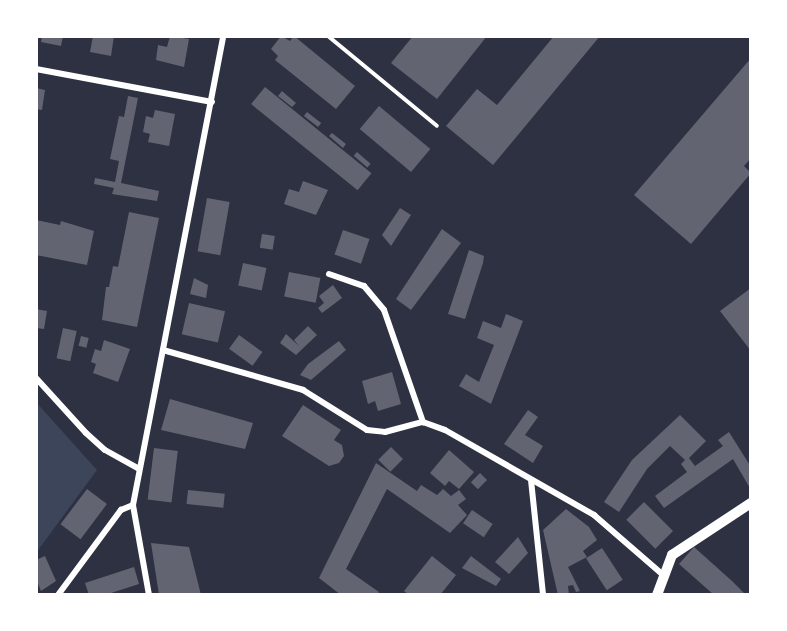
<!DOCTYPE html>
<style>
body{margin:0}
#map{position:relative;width:787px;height:631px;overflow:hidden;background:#2d3142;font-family:Jost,sans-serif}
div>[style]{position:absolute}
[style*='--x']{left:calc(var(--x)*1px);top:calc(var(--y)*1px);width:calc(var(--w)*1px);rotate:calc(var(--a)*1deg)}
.green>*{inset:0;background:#3c4559}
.building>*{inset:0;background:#626471;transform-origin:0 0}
.service>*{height:4px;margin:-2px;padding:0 2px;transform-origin:2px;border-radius:2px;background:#fff}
.minor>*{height:6px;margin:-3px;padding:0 3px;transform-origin:3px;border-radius:3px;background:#fff}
.secondary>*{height:10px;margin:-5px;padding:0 5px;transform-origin:5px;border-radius:5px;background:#fff}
span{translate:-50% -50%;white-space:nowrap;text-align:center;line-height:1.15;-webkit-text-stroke:4.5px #fff;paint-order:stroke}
.frame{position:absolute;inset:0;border:38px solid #fff;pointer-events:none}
</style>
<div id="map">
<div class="green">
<div style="clip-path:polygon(36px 402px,97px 470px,36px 553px)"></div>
</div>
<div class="building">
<div style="clip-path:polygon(42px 36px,63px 36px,61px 46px,41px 42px)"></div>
<div style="clip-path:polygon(93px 36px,114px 36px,111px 56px,90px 52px)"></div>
<div style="clip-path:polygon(170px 36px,189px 39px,184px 67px,156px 60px,158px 45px,167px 47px)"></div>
<div style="clip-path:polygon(281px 36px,290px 41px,294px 36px,355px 86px,336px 109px,275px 60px,278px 56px,271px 49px)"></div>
<div style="clip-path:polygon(413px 36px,487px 36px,437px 99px,391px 63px)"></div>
<div style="clip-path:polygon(554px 36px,600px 36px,493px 165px,446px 126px,477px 89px,497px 105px)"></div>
<div style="clip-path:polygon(751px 58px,751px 158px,744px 166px,751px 173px,691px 244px,634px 195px)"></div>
<div style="left:265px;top:87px;width:137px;height:22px;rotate:39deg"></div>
<div style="clip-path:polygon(36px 88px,45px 90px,42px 110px,36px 109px)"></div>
<div style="clip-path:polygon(282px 91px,296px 103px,292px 107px,278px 96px)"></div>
<div style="clip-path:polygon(128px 96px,138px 98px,121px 183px,159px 191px,157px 201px,112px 194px,114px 188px,94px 184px,95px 178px,115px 182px,119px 161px,110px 159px,119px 116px,124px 117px)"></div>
<div style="left:379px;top:106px;width:67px;height:30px;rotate:40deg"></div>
<div style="clip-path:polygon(155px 110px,175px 114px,169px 146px,148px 142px,150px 134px,143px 132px,146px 116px,153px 118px)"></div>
<div style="left:307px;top:112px;width:18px;height:5px;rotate:38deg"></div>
<div style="clip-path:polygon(332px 133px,346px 144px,343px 148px,329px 136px)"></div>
<div style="left:357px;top:152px;width:18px;height:5px;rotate:41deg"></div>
<div style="clip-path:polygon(303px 181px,328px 190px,316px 215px,284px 204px,289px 189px,299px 192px)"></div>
<div style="left:207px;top:198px;width:23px;height:54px;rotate:10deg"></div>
<div style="clip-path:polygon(400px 208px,411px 215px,391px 246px,382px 235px)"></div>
<div style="clip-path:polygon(129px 212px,159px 218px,137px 327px,102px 320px,106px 287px,109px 287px,113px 266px,118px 267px)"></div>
<div style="clip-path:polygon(36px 220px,60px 225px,61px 221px,94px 231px,87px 265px,36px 255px)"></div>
<div style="clip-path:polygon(442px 229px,461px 243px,411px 310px,396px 299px)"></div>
<div style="left:343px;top:230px;width:28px;height:26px;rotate:19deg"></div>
<div style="left:262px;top:234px;width:13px;height:14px;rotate:9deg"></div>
<div style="clip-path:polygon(469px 250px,484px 256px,483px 263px,465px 319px,448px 314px)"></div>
<div style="left:243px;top:263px;width:24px;height:23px;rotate:12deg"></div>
<div style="left:289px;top:272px;width:32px;height:25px;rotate:11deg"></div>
<div style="clip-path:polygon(194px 278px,208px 285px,206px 298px,190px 294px)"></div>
<div style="clip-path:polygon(333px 285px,342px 298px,322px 313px,318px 308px,324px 303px,319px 296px)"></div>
<div style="clip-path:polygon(751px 288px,751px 351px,720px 311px)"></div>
<div style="left:189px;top:303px;width:37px;height:32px;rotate:13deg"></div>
<div style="clip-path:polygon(36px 309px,47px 311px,44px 329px,36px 328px)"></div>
<div style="clip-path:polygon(506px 314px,523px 321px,491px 404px,459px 386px,466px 374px,479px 382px,494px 345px,477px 338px,483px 321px,501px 328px)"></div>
<div style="clip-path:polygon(308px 326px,317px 335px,296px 355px,280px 343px,286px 334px,299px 346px,294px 340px)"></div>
<div style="left:63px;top:328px;width:14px;height:31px;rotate:12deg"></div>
<div style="left:239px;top:335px;width:29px;height:17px;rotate:36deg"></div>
<div style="left:81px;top:336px;width:8px;height:10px;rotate:14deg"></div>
<div style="clip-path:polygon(104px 340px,130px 349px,118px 382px,93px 373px,96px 364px,91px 362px,95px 349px,101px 351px)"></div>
<div style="clip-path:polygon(339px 341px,346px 350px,311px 380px,300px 375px,308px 364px)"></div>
<div style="clip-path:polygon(392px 372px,401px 404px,378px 411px,375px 401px,368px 404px,362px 381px)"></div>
<div style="clip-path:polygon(170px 399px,253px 423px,245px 449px,161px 430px)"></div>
<div style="clip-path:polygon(303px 405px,341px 430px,334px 440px,342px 445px,344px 456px,339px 463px,329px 466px,282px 436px)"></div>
<div style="clip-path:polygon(528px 410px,538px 417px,525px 435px,543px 446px,533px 463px,504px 444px)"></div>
<div style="clip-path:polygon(680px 415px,706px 441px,689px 458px,695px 466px,723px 446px,718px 440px,729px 432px,751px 467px,751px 490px,733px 459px,664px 508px,655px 496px,687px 472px,681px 464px,685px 460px,670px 446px,647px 469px,619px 512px,604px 502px,632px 460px)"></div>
<div style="left:391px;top:447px;width:17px;height:18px;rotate:45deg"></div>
<div style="left:154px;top:448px;width:24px;height:52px;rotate:7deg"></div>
<div style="clip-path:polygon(449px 450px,474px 472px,459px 489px,449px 481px,445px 486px,430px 473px)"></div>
<div style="clip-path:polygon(376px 463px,417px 491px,421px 485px,437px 495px,443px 489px,451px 496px,459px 490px,466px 499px,458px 505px,467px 515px,450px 533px,387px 489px,346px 569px,379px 592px,377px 595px,341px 595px,319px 578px)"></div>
<div style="left:480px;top:473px;width:10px;height:13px;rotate:45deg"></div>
<div style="left:87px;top:489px;width:25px;height:44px;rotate:37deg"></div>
<div style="left:188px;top:490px;width:37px;height:14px;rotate:6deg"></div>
<div style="left:644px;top:502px;width:41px;height:25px;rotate:45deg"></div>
<div style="clip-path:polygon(566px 509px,589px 527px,597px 540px,583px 551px,587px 557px,568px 567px,580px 591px,576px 592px,573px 585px,568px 586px,569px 595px,558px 595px,543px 530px)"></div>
<div style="left:472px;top:510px;width:25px;height:16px;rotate:34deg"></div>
<div style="clip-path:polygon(518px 537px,528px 553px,509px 574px,495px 562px)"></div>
<div style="clip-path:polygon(151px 543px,189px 547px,201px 595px,159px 595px)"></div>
<div style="clip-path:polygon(694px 547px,732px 581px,745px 594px,714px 595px,679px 564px)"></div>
<div style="left:602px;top:548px;width:38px;height:19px;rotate:57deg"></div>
<div style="clip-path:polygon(45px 556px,56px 581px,41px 591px,36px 579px,36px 560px)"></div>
<div style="clip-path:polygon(432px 556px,456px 575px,440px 595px,409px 595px,404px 591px)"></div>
<div style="clip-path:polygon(471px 556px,501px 579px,496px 586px,462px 568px)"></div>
<div style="clip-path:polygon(134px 567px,139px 584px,105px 595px,89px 595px,85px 583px)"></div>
</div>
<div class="service">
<div style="--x:328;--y:36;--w:141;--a:39.5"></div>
</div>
<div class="minor">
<div style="--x:36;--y:69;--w:179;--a:10.6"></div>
<div style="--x:329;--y:274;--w:37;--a:19"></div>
<div style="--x:364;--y:286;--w:31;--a:50"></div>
<div style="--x:384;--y:310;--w:119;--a:70.8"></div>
<div style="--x:163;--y:350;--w:146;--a:15.9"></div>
<div style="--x:303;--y:390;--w:75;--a:32"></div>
<div style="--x:367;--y:430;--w:18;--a:6"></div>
<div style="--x:385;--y:432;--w:39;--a:-15"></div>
<div style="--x:423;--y:422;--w:23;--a:20"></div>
<div style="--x:445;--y:430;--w:172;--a:29.7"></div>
<div style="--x:594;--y:515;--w:90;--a:40.9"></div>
<div style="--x:36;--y:378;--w:74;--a:47.7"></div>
<div style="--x:86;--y:433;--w:25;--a:42"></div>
<div style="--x:105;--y:450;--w:39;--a:29"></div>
<div style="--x:531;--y:480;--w:116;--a:84"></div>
<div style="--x:58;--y:595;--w:106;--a:-53.5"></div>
<div style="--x:121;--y:510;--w:13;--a:-23"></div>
<div style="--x:149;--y:595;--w:91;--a:-100.1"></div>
<div style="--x:133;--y:505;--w:478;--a:-79.1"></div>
</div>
<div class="secondary">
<div style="--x:657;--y:595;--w:43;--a:-69.4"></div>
<div style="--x:672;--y:555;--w:95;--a:-33.4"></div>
</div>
<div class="frame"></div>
</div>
